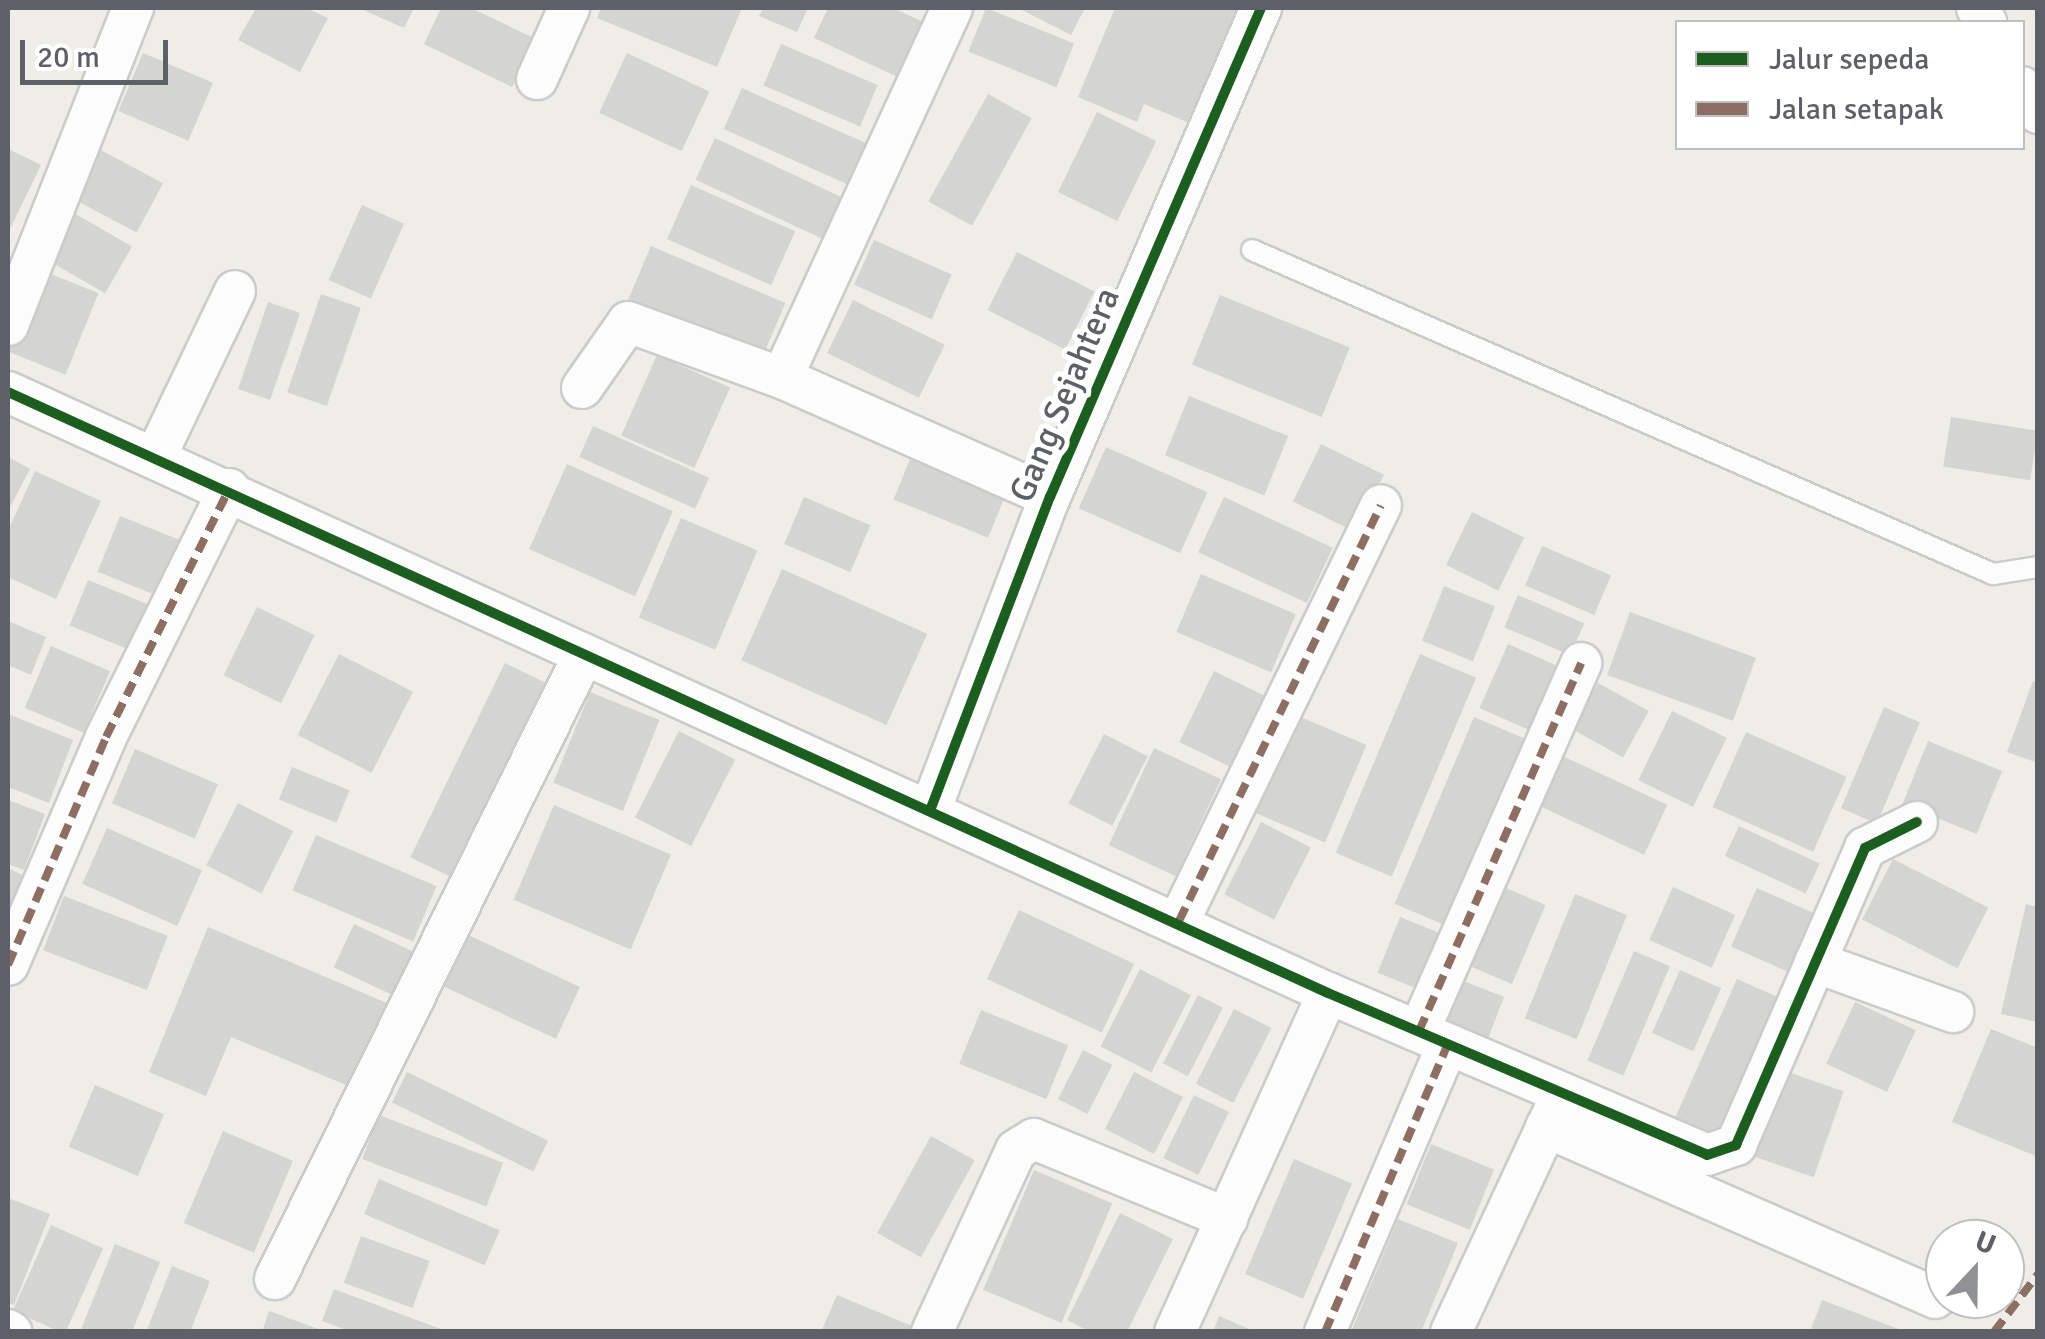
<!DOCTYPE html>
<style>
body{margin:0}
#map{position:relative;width:2045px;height:1339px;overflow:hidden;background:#eeede8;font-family:Signika,sans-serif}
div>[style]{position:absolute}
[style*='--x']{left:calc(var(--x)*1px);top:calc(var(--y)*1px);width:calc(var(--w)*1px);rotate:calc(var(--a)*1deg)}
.building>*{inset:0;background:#d4d4d1;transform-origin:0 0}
.roads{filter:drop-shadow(2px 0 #cbcbca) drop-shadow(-2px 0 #cbcbca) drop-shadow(0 2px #cbcbca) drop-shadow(0 -2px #cbcbca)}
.service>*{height:20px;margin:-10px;padding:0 10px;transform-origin:10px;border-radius:10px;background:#fcfcfc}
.minor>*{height:40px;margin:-20px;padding:0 20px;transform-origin:20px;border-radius:20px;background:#fcfcfc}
.quiet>*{height:8px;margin-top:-4px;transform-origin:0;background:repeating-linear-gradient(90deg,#8d6e63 0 15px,transparent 0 23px)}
.cycleway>*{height:10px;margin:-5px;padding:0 5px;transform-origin:5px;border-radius:5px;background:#1b5e20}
span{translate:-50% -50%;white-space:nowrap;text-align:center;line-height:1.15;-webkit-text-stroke:10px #fff;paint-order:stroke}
.street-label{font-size:35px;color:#5e6067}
.frame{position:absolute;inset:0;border:10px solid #5e6067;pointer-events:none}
.legend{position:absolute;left:1675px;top:20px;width:350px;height:130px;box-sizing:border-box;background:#fff;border:2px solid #bfbfc2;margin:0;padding:12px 18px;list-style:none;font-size:30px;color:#5e6067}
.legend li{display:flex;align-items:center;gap:20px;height:50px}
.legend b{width:50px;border:2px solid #bfbfc2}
.north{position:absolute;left:1925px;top:1219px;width:100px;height:100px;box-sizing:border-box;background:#fff;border:2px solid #bfbfc2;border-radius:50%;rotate:22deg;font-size:28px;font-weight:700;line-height:40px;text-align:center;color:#5e6067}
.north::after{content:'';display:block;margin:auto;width:35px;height:45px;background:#909194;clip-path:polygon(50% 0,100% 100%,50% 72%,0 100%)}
.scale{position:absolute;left:20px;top:40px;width:148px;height:45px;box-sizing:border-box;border:5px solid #5e6067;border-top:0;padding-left:12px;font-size:30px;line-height:35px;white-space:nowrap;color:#5e6067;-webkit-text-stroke:8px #fff;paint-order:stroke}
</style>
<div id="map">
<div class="building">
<div style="clip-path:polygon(256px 8px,306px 8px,328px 18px,300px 72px,238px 40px)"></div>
<div style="clip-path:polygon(359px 8px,414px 8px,404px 28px)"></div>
<div style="clip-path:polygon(441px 8px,471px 8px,536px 39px,512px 87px,424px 44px)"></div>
<div style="clip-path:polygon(601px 8px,742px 8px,717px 67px,597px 18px)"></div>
<div style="clip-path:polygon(763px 8px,808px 8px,797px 32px,759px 16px)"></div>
<div style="clip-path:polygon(828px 8px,893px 8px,932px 26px,906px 81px,814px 38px)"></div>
<div style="left:986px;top:8px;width:95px;height:47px;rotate:22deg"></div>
<div style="clip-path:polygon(1018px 8px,1085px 8px,1071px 35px)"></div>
<div style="clip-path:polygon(1115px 8px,1248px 8px,1199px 127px,1144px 104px,1137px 122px,1078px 97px)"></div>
<div style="left:781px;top:44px;width:105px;height:45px;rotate:23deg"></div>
<div style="left:143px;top:53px;width:76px;height:63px;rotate:23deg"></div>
<div style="left:627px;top:53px;width:91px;height:66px;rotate:25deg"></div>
<div style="left:742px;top:88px;width:141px;height:45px;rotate:24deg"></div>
<div style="left:988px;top:94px;width:50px;height:123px;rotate:29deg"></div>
<div style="left:1097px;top:112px;width:66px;height:89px;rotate:26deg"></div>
<div style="left:715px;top:138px;width:143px;height:46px;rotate:25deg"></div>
<div style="left:95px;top:147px;width:77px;height:56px;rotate:28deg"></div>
<div style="clip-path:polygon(8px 149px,41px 165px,8px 233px)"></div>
<div style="left:691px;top:185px;width:114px;height:59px;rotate:24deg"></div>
<div style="left:362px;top:205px;width:46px;height:82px;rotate:24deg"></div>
<div style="left:74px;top:213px;width:67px;height:54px;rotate:30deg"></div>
<div style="left:874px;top:240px;width:85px;height:49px;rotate:24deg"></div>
<div style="left:651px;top:246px;width:146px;height:59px;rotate:23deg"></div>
<div style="left:1017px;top:252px;width:87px;height:65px;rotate:27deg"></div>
<div style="left:41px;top:270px;width:62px;height:88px;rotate:22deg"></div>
<div style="left:321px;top:294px;width:42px;height:104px;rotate:19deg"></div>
<div style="left:1220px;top:295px;width:140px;height:75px;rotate:22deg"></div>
<div style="left:853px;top:300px;width:102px;height:59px;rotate:26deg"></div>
<div style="left:268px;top:302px;width:34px;height:92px;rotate:19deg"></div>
<div style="left:657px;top:355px;width:80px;height:88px;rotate:24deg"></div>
<div style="left:1189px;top:396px;width:107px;height:64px;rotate:22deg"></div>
<div style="left:1951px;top:417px;width:88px;height:50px;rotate:9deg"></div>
<div style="left:593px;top:426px;width:127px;height:34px;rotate:24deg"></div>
<div style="left:1321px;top:444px;width:70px;height:64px;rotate:26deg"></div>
<div style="left:1106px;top:447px;width:111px;height:67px;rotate:24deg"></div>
<div style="left:912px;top:454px;width:102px;height:49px;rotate:22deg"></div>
<div style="clip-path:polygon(8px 457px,30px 469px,8px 511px)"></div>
<div style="left:567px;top:464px;width:116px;height:93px;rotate:24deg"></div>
<div style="clip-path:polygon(35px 471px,101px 501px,56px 599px,8px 577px,8px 531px)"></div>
<div style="left:804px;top:497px;width:72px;height:51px;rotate:23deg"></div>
<div style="left:1224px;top:497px;width:120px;height:61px;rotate:25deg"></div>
<div style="left:1472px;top:512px;width:58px;height:59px;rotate:26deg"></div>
<div style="left:120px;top:516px;width:71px;height:60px;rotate:22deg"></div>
<div style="left:681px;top:518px;width:83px;height:108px;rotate:23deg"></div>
<div style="left:1542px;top:546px;width:75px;height:43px;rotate:23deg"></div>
<div style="left:782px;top:569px;width:159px;height:100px;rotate:24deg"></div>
<div style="left:1201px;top:574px;width:103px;height:63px;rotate:23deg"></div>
<div style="left:88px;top:580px;width:66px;height:49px;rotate:22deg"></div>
<div style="left:1444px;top:586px;width:55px;height:59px;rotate:22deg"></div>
<div style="left:1518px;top:595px;width:72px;height:35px;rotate:23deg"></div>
<div style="left:257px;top:607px;width:64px;height:76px;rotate:26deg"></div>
<div style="left:1630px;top:612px;width:134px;height:67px;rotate:20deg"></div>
<div style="clip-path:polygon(8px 621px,46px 637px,31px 675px,8px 665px)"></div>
<div style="left:1508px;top:644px;width:62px;height:70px;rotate:24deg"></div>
<div style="left:51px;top:646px;width:64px;height:67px;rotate:23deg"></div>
<div style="left:339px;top:654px;width:83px;height:91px;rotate:27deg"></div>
<div style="left:1420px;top:654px;width:61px;height:216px;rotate:23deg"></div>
<div style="left:505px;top:663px;width:55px;height:216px;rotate:26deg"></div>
<div style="left:1214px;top:671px;width:62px;height:79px;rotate:26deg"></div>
<div style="clip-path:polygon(2033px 681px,2038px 683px,2038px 763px,2007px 752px)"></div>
<div style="left:1598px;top:683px;width:58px;height:53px;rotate:29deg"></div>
<div style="left:590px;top:692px;width:75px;height:98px;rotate:22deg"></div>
<div style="left:1884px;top:707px;width:39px;height:110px;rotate:23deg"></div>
<div style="left:1672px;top:711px;width:61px;height:77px;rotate:26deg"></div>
<div style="left:1291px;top:713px;width:82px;height:106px;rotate:23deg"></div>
<div style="clip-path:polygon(8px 714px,73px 740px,49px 803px,8px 787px)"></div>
<div style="left:1474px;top:717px;width:65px;height:203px;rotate:23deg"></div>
<div style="left:679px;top:731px;width:63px;height:97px;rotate:27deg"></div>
<div style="left:1746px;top:732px;width:110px;height:82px;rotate:24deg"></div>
<div style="left:1104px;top:734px;width:49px;height:78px;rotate:27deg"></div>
<div style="left:1928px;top:741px;width:80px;height:68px;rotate:22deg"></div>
<div style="left:1154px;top:748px;width:74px;height:107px;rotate:25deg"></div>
<div style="left:135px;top:749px;width:90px;height:59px;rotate:23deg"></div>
<div style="left:1554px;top:752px;width:125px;height:55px;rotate:25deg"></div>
<div style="left:292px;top:767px;width:62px;height:35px;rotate:22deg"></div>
<div style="clip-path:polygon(8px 800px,45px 814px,24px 870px,8px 864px)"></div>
<div style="left:238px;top:803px;width:62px;height:70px;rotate:27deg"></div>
<div style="left:554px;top:805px;width:127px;height:103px;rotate:23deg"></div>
<div style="left:1261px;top:822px;width:56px;height:81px;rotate:27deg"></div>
<div style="left:1739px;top:826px;width:89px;height:33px;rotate:25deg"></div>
<div style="left:107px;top:828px;width:104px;height:61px;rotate:24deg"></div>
<div style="left:316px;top:835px;width:131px;height:60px;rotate:23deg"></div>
<div style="left:1893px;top:859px;width:107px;height:68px;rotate:27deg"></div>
<div style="clip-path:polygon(8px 868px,31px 879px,13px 918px,8px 915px)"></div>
<div style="left:1494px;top:883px;width:56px;height:86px;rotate:23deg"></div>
<div style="left:1673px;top:887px;width:68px;height:58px;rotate:24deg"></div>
<div style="left:1757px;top:888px;width:69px;height:64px;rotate:24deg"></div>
<div style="left:1575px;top:894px;width:56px;height:134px;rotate:22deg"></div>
<div style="left:64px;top:896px;width:111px;height:58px;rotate:21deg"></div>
<div style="clip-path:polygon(2026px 904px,2038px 907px,2038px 1022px,2001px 1014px)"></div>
<div style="left:1019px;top:910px;width:127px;height:76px;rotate:25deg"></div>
<div style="left:1400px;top:917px;width:53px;height:60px;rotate:22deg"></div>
<div style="left:354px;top:924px;width:77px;height:48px;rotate:25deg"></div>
<div style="clip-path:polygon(208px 927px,394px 1006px,358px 1090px,231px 1037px,206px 1096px,149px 1072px)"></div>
<div style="left:464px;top:933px;width:128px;height:57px;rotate:25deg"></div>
<div style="left:1634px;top:951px;width:39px;height:119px;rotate:23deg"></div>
<div style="left:1140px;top:969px;width:57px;height:87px;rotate:27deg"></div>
<div style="left:1680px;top:970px;width:45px;height:69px;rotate:24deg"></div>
<div style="left:1737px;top:979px;width:47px;height:161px;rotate:24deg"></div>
<div style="left:1463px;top:981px;width:44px;height:51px;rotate:21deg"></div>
<div style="left:1198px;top:995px;width:28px;height:77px;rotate:27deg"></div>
<div style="left:1855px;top:1002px;width:67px;height:68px;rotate:25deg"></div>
<div style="left:1234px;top:1009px;width:42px;height:84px;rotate:27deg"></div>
<div style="left:981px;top:1010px;width:94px;height:58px;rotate:22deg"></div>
<div style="clip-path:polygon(1991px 1029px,2038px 1048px,2038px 1157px,1952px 1122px)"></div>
<div style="left:1083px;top:1050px;width:33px;height:55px;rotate:27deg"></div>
<div style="left:1782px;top:1070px;width:65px;height:91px;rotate:19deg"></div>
<div style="left:407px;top:1072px;width:157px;height:34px;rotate:26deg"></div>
<div style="left:1134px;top:1072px;width:55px;height:64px;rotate:27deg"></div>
<div style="left:95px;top:1085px;width:75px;height:67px;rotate:23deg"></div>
<div style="left:1194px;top:1095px;width:39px;height:70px;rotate:26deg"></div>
<div style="left:379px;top:1115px;width:133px;height:47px;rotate:21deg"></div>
<div style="left:223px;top:1131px;width:76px;height:100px;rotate:23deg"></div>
<div style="left:931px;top:1136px;width:50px;height:111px;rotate:29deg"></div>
<div style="left:1431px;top:1144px;width:68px;height:65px;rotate:22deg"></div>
<div style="left:1294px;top:1159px;width:63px;height:125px;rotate:23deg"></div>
<div style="left:1034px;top:1170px;width:85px;height:130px;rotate:23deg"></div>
<div style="left:379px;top:1179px;width:131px;height:38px;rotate:23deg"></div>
<div style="clip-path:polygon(8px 1198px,50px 1214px,14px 1305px,8px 1303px)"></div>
<div style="clip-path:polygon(1120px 1213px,1173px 1239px,1127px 1332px,1090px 1332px,1067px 1320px)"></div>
<div style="clip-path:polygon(1398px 1219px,1458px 1243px,1421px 1332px,1351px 1332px)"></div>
<div style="left:51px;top:1225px;width:57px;height:94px;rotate:24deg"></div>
<div style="left:361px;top:1236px;width:73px;height:50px;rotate:20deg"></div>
<div style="clip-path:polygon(115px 1244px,160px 1262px,132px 1332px,80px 1332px)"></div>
<div style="clip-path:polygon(172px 1266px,210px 1281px,190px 1332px,146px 1332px)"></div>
<div style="clip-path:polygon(334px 1289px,446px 1331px,446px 1332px,352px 1332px,322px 1321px)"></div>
<div style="clip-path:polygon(837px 1295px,912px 1326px,910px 1332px,821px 1332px)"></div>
<div style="clip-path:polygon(1822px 1300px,1904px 1331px,1904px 1332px,1810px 1332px)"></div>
<div style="clip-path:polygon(269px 1311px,324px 1331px,323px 1332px,262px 1332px)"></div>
<div style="clip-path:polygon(1219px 1316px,1256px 1332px,1213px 1332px)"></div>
</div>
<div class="roads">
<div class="service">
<div style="--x:1252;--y:250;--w:809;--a:23.62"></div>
<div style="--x:1993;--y:574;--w:46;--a:-8.8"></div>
</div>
<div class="minor">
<div style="--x:952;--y:8;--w:407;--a:114.7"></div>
<div style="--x:782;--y:378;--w:293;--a:23.9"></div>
<div style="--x:1977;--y:8;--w:17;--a:57"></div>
<div style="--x:537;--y:79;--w:78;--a:-65.7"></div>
<div style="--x:2022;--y:87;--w:31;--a:58"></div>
<div style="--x:8;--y:325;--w:341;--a:-68.5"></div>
<div style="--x:582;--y:388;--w:80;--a:-55.1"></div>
<div style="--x:628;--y:322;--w:164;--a:20"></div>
<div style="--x:8;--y:392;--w:1450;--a:24.48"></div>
<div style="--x:1328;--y:993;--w:412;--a:23.1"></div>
<div style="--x:1707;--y:1155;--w:31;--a:-19"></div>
<div style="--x:1736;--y:1145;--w:324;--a:-66.5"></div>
<div style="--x:1865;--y:848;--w:58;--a:-26.6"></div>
<div style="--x:155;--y:458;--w:185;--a:-64.4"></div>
<div style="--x:931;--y:808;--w:333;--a:-69.1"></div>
<div style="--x:1050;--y:497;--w:533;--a:-66.66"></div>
<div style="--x:1179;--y:921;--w:462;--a:-64.1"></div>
<div style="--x:1815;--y:962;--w:147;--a:19.9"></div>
<div style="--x:8;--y:965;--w:248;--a:-66.7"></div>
<div style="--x:106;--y:737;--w:277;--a:-63.6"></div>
<div style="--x:1419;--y:1031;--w:402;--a:-66.2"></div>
<div style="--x:1546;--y:1127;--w:425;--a:23.7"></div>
<div style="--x:275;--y:1279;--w:697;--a:-63.69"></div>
<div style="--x:8;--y:1330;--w:4;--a:34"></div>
<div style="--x:932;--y:1332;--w:200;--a:-65.2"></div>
<div style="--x:1016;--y:1150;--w:21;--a:-31"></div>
<div style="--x:1034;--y:1139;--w:209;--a:22.3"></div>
<div style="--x:1175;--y:1332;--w:372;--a:-65.7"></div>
<div style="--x:1325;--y:1332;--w:313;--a:-66.9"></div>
<div style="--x:1451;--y:1332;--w:253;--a:-65"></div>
</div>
</div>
<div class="quiet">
<div style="--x:1179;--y:921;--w:462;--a:-64.1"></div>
<div style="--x:8;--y:965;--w:248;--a:-66.7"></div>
<div style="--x:106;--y:737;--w:277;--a:-63.6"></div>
<div style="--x:1419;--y:1031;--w:402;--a:-66.2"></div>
<div style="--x:1325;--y:1332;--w:313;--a:-66.9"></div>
<div style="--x:1994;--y:1332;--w:73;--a:-52.8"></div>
</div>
<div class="cycleway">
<div style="--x:8;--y:392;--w:1450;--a:24.48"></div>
<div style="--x:1328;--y:993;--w:412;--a:23.1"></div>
<div style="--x:1707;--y:1155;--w:31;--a:-19"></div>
<div style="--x:1736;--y:1145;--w:324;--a:-66.5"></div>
<div style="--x:1865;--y:848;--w:58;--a:-26.6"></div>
<div style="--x:931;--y:808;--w:333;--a:-69.1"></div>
<div style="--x:1050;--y:497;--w:533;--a:-66.66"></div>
</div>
<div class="street-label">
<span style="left:1065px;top:395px;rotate:-67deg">Gang Sejahtera</span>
</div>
<div class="frame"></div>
<ul class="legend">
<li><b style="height:12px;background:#1b5e20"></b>Jalur sepeda</li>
<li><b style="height:12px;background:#8d6e63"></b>Jalan setapak</li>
</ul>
<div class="north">U</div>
<div class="scale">20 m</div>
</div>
